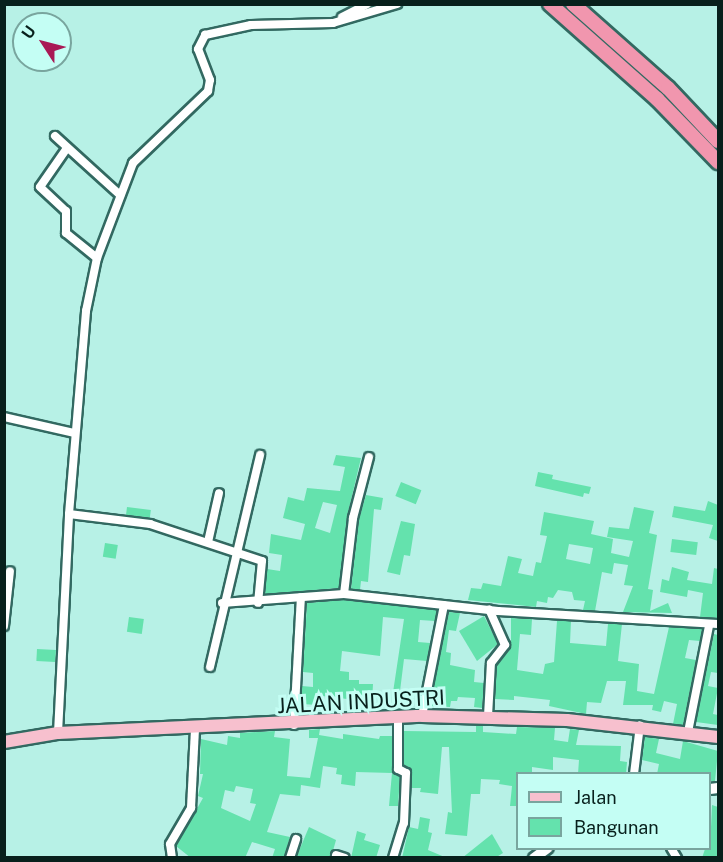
<!DOCTYPE html>
<style>
body{margin:0}
#map{position:relative;width:723px;height:862px;overflow:hidden;background:#b7f1e6;font-family:"Public Sans",sans-serif}
div>[style]{position:absolute}
[style*='--x']{left:calc(var(--x)*1px);top:calc(var(--y)*1px);width:calc(var(--w)*1px);rotate:calc(var(--a)*1deg)}
.building>*{inset:0;background:#64e2ad;transform-origin:0 0}
.roads{filter:drop-shadow(2px 0 #326961) drop-shadow(-2px 0 #326961) drop-shadow(0 2px #326961) drop-shadow(0 -2px #326961)}
.street>*{height:8px;margin:-4px;padding:0 4px;transform-origin:4px;border-radius:4px;background:#fff}
.secondary>*{height:10px;margin:-5px;padding:0 5px;transform-origin:5px;border-radius:5px;background:#fff}
.primary>*{height:12px;margin:-6px;padding:0 6px;transform-origin:6px;border-radius:6px;background:#f7c0ce}
.highway>*{height:14px;margin:-7px;padding:0 7px;transform-origin:7px;border-radius:7px;background:#f196ae}
span{translate:-50% -50%;white-space:nowrap;text-align:center;line-height:1.15;-webkit-text-stroke:6px #c4fef4;paint-order:stroke}
.street-label{font-size:21px;color:#08201c}
.frame{position:absolute;inset:0;border:6px solid #08201c;pointer-events:none}
.legend{position:absolute;left:516px;top:772px;width:195px;height:78px;box-sizing:border-box;background:#c4fef4;border:2px solid #79a59e;margin:0;padding:8px 10px;list-style:none;font-size:18px;color:#08201c}
.legend li{display:flex;align-items:center;gap:12px;height:30px}
.legend b{width:30px;border:2px solid #79a59e}
.north{position:absolute;left:12px;top:12px;width:60px;height:60px;box-sizing:border-box;background:#c4fef4;border:2px solid #79a59e;border-radius:50%;rotate:306deg;font-size:16px;font-weight:700;line-height:24px;text-align:center;color:#08201c}
.north::after{content:'';display:block;margin:auto;width:21px;height:27px;background:#a91955;clip-path:polygon(50% 0,100% 100%,50% 72%,0 100%)}
</style>
<div id="map">
<div class="building">
<div style="clip-path:polygon(evenodd,336px 455px,361px 458px,347px 517px,339px 588px,265px 594px,267px 569px,280px 571px,282px 555px,269px 553px,271px 534px,301px 540px,305px 524px,283px 518px,288px 497px,304px 501px,307px 488px,340px 491px,345px 467px,333px 465px,336px 455px,323px 502px,337px 505px,330px 533px,315px 528px,323px 502px)"></div>
<div style="clip-path:polygon(538px 472px,553px 475px,552px 479px,591px 487px,589px 494px,584px 493px,583px 497px,535px 486px)"></div>
<div style="left:401px;top:482px;width:22px;height:15px;rotate:22deg"></div>
<div style="clip-path:polygon(366px 495px,383px 498px,381px 510px,374px 509px,368px 582px,361px 581px,360px 590px,351px 589px,359px 519px)"></div>
<div style="clip-path:polygon(708px 501px,718px 505px,718px 541px,709px 538px,713px 525px,672px 517px,674px 506px,705px 511px)"></div>
<div style="left:127px;top:507px;width:24px;height:8px;rotate:7deg"></div>
<div style="clip-path:polygon(evenodd,634px 507px,654px 511px,649px 533px,657px 535px,648px 589px,653px 590px,650px 611px,668px 603px,672px 613px,623px 612px,633px 586px,624px 585px,628px 565px,614px 563px,612px 574px,602px 572px,595px 611px,583px 610px,585px 601px,574px 600px,572px 592px,558px 590px,553px 598px,548px 597px,547px 603px,537px 601px,536px 607px,468px 600px,471px 588px,481px 589px,483px 583px,501px 586px,508px 556px,522px 559px,518px 573px,533px 576px,536px 562px,541px 563px,547px 536px,540px 535px,544px 512px,594px 521px,591px 534px,613px 539px,611px 553px,629px 557px,633px 541px,607px 537px,609px 527px,629px 529px,634px 507px,569px 544px,593px 548px,590px 564px,566px 559px,569px 544px)"></div>
<div style="clip-path:polygon(401px 521px,415px 524px,410px 556px,404px 555px,400px 575px,387px 572px)"></div>
<div style="left:672px;top:539px;width:26px;height:13px;rotate:7deg"></div>
<div style="left:105px;top:543px;width:13px;height:14px;rotate:9deg"></div>
<div style="clip-path:polygon(672px 567px,689px 572px,687px 580px,712px 584px,714px 568px,718px 569px,718px 618px,700px 617px,703px 593px,688px 590px,687px 597px,660px 592px,662px 579px,669px 581px)"></div>
<div style="clip-path:polygon(344px 600px,437px 610px,435px 621px,420px 620px,418px 642px,430px 643px,427px 661px,404px 659px,399px 699px,392px 699px,404px 619px,383px 617px,380px 656px,342px 651px,340px 671px,349px 672px,349px 680px,359px 680px,359px 684px,373px 684px,372px 702px,322px 696px,319px 705px,301px 704px,302px 686px,313px 687px,313px 673px,303px 672px,307px 603px)"></div>
<div style="clip-path:polygon(449px 612px,460px 613px,456px 631px,449px 630px,446px 652px,451px 653px,450px 665px,475px 670px,474px 682px,484px 683px,482px 708px,474px 707px,475px 698px,458px 697px,457px 701px,451px 701px,450px 707px,430px 706px)"></div>
<div style="clip-path:polygon(484px 616px,498px 644px,477px 661px,459px 631px)"></div>
<div style="left:129px;top:617px;width:15px;height:15px;rotate:8deg"></div>
<div style="clip-path:polygon(511px 618px,532px 619px,531px 635px,520px 634px,517px 670px,543px 674px,545px 664px,554px 662px,557px 621px,571px 621px,570px 643px,606px 646px,608px 624px,622px 624px,618px 661px,639px 664px,637px 691px,654px 694px,669px 627px,702px 629px,700px 641px,689px 640px,685px 658px,696px 660px,683px 725px,673px 724px,677px 704px,664px 701px,661px 712px,652px 710px,653px 705px,623px 705px,626px 681px,607px 681px,601px 703px,587px 702px,586px 714px,549px 706px,550px 700px,514px 696px,514px 700px,495px 699px,497px 665px,511px 646px)"></div>
<div style="clip-path:polygon(714px 634px,718px 635px,718px 673px,711px 672px,708px 686px,718px 688px,713px 714px,718px 715px,718px 725px,696px 722px)"></div>
<div style="left:37px;top:649px;width:19px;height:12px;rotate:3deg"></div>
<div style="clip-path:polygon(476px 726px,483px 726px,483px 732px,516px 734px,517px 727px,555px 728px,554px 740px,568px 742px,570px 729px,579px 730px,576px 745px,621px 746px,620px 761px,627px 762px,626px 774px,578px 774px,579px 760px,553px 757px,553px 770px,532px 767px,532px 774px,518px 774px,518px 806px,510px 806px,512px 786px,499px 784px,500px 780px,481px 779px,480px 794px,471px 794px,467px 836px,445px 834px,448px 812px,452px 813px,449px 747px,442px 747px,438px 794px,420px 792px,421px 788px,411px 788px,411px 771px,404px 765px,404px 731px,476px 732px)"></div>
<div style="clip-path:polygon(evenodd,320px 729px,319px 735px,343px 739px,343px 734px,379px 739px,380px 736px,392px 736px,392px 770px,400px 777px,398px 806px,389px 806px,392px 773px,356px 772px,355px 786px,341px 784px,342px 775px,336px 774px,337px 768px,323px 766px,320px 788px,301px 785px,300px 796px,280px 794px,267px 832px,290px 837px,284px 858px,272px 858px,275px 849px,252px 842px,245px 858px,191px 858px,176px 846px,203px 798px,198px 796px,203px 774px,200px 774px,201px 739px,227px 745px,228px 736px,240px 738px,240px 733px,275px 731px,274px 737px,290px 739px,287px 776px,310px 778px,318px 738px,309px 738px,309px 730px,320px 729px,236px 786px,253px 789px,250px 803px,256px 804px,250px 821px,221px 808px,225px 790px,234px 792px,236px 786px)"></div>
<div style="clip-path:polygon(645px 737px,659px 739px,656px 753px,680px 759px,683px 741px,718px 751px,715px 781px,710px 782px,710px 774px,657px 774px,659px 764px,642px 760px)"></div>
<div style="clip-path:polygon(712px 805px,718px 807px,718px 858px,702px 858px,705px 849px,710px 849px)"></div>
<div style="clip-path:polygon(420px 817px,430px 819px,428px 832px,432px 833px,428px 850px,447px 858px,402px 858px,409px 827px,418px 829px)"></div>
<div style="clip-path:polygon(309px 827px,336px 840px,331px 858px,296px 858px)"></div>
<div style="clip-path:polygon(357px 831px,366px 834px,364px 840px,380px 845px,376px 858px,351px 858px)"></div>
<div style="clip-path:polygon(492px 834px,503px 853px,495px 858px,462px 858px)"></div>
</div>
<div class="roads">
<div class="street">
<div style="--x:342;--y:17;--w:28;--a:-27"></div>
<div style="--x:55;--y:136;--w:88;--a:42.2"></div>
<div style="--x:67;--y:148;--w:47;--a:124.7"></div>
<div style="--x:40;--y:187;--w:35;--a:43"></div>
<div style="--x:66;--y:211;--w:22;--a:90"></div>
<div style="--x:66;--y:233;--w:40;--a:39"></div>
<div style="--x:4;--y:417;--w:72;--a:12.9"></div>
<div style="--x:69;--y:514;--w:82;--a:7"></div>
<div style="--x:150;--y:524;--w:118;--a:18.3"></div>
<div style="--x:262;--y:561;--w:42;--a:95.4"></div>
<div style="--x:208;--y:542;--w:50;--a:-77.3"></div>
<div style="--x:344;--y:594;--w:77;--a:-83.2"></div>
<div style="--x:353;--y:518;--w:63;--a:-75.3"></div>
<div style="--x:222;--y:603;--w:122;--a:-4.2"></div>
<div style="--x:344;--y:594;--w:155;--a:6.3"></div>
<div style="--x:498;--y:611;--w:220;--a:3.4"></div>
<div style="--x:4;--y:626;--w:55;--a:-83.8"></div>
<div style="--x:210;--y:667;--w:218;--a:-76.7"></div>
<div style="--x:422;--y:716;--w:113;--a:-78.8"></div>
<div style="--x:488;--y:716;--w:53;--a:-86.8"></div>
<div style="--x:491;--y:663;--w:23;--a:-52"></div>
<div style="--x:505;--y:645;--w:39;--a:-114"></div>
<div style="--x:294;--y:725;--w:128;--a:-86.9"></div>
<div style="--x:688;--y:732;--w:108;--a:-78.8"></div>
<div style="--x:58;--y:733;--w:219;--a:-87.1"></div>
<div style="--x:69;--y:514;--w:204;--a:-85.2"></div>
<div style="--x:86;--y:311;--w:54;--a:-78.3"></div>
<div style="--x:97;--y:258;--w:102;--a:-69.2"></div>
<div style="--x:133;--y:163;--w:104;--a:-43.8"></div>
<div style="--x:208;--y:91;--w:11;--a:-80"></div>
<div style="--x:210;--y:80;--w:33;--a:-111"></div>
<div style="--x:198;--y:49;--w:16;--a:-63"></div>
<div style="--x:205;--y:35;--w:47;--a:-12.3"></div>
<div style="--x:251;--y:25;--w:82;--a:-1.4"></div>
<div style="--x:333;--y:23;--w:67;--a:-16.5"></div>
<div style="--x:634;--y:774;--w:49;--a:-83"></div>
<div style="--x:671;--y:848;--w:12;--a:59"></div>
<div style="--x:336;--y:855;--w:9;--a:18"></div>
<div style="--x:172;--y:858;--w:14;--a:-98"></div>
<div style="--x:170;--y:844;--w:42;--a:-59.7"></div>
<div style="--x:191;--y:808;--w:78;--a:-87.1"></div>
<div style="--x:290;--y:858;--w:20;--a:-72"></div>
<div style="--x:393;--y:858;--w:37;--a:-73"></div>
<div style="--x:404;--y:823;--w:50;--a:-87.7"></div>
<div style="--x:406;--y:773;--w:9;--a:-153"></div>
<div style="--x:398;--y:769;--w:51;--a:-90"></div>
</div>
<div class="secondary">
<div style="--x:710;--y:789;--w:8;--a:-7"></div>
<div style="--x:534;--y:858;--w:17;--a:-36"></div>
</div>
<div class="primary">
<div style="--x:4;--y:742;--w:55;--a:-9.5"></div>
<div style="--x:58;--y:733;--w:364;--a:-2.7"></div>
<div style="--x:422;--y:716;--w:145;--a:1.6"></div>
<div style="--x:567;--y:720;--w:152;--a:6.4"></div>
</div>
<div class="highway">
<div style="--x:550;--y:4;--w:143;--a:41.6"></div>
<div style="--x:657;--y:99;--w:88;--a:45.9"></div>
<div style="--x:573;--y:4;--w:127;--a:41.5"></div>
<div style="--x:668;--y:88;--w:73;--a:46.7"></div>
</div>
</div>
<div class="street-label">
<span style="left:361px;top:702px;rotate:-3deg">JALAN INDUSTRI</span>
</div>
<div class="frame"></div>
<ul class="legend">
<li><b style="height:8px;background:#f7c0ce"></b>Jalan</li>
<li><b style="height:16px;background:#64e2ad"></b>Bangunan</li>
</ul>
<div class="north">U</div>
</div>
